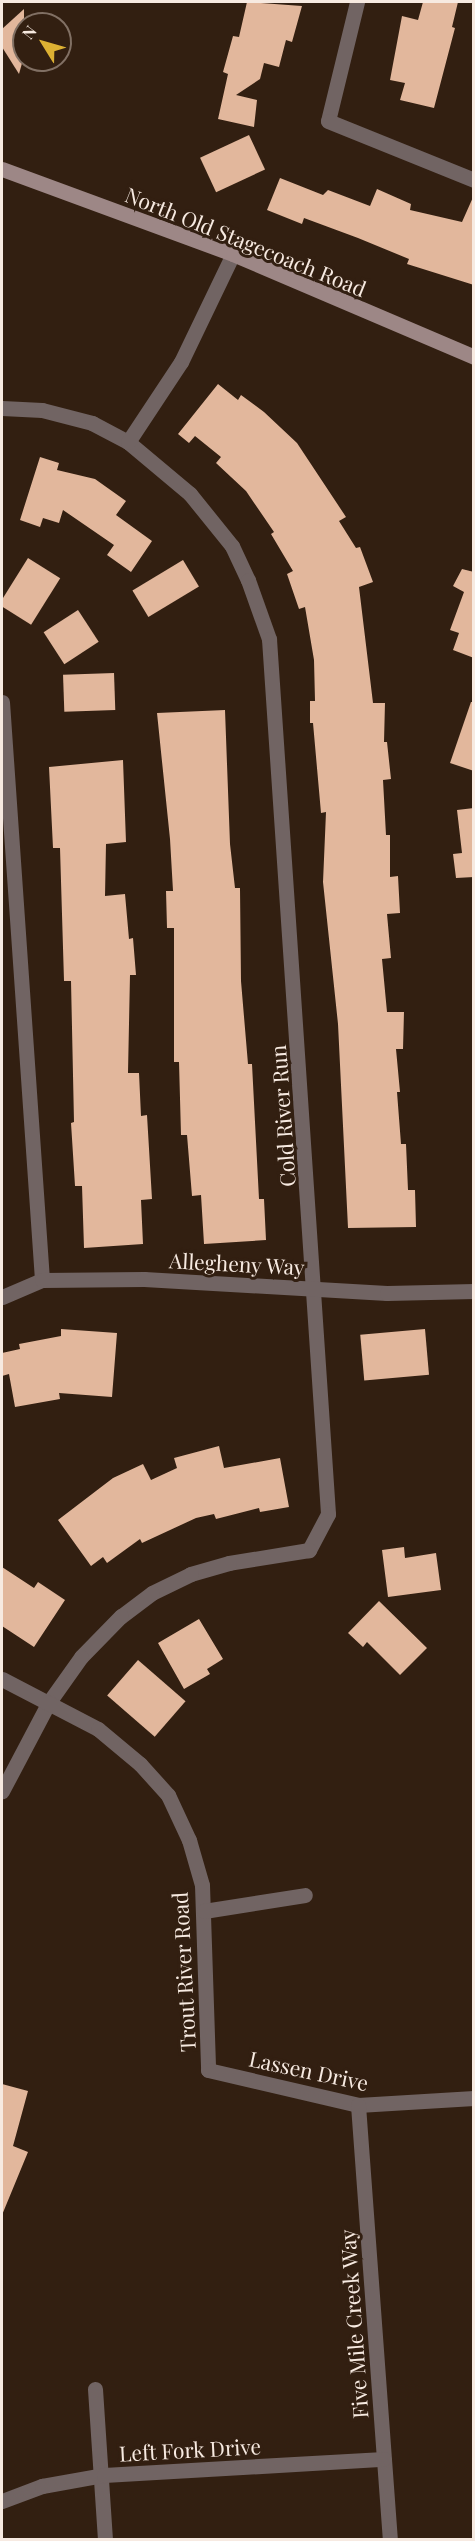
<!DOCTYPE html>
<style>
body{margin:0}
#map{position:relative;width:475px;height:2541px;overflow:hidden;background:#321f11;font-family:"Playfair Display",serif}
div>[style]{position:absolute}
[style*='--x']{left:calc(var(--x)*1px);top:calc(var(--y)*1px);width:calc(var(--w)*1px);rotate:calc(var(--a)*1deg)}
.building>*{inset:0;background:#e2b79c;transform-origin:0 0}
.street>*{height:15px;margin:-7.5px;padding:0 7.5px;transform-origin:7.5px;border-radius:7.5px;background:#716463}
.secondary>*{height:15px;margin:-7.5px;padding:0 7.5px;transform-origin:7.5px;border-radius:7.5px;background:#9d8786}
span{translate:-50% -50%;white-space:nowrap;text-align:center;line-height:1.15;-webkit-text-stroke:6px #321f11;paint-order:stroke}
.street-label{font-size:21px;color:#f7eae1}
.frame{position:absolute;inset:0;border:3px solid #f7eae1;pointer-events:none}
.north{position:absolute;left:12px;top:12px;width:60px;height:60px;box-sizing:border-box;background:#321f11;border:2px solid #817064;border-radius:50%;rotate:307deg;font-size:16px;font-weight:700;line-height:24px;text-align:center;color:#f7eae1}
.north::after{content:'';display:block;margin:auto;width:21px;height:27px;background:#ddb133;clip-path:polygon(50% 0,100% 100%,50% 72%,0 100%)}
</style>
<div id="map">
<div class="building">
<div style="clip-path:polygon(247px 2px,302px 6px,292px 42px,286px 40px,279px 67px,264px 63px,260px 79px,236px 95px,257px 100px,254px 127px,218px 119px,228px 74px,223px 72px,233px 36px,239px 37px)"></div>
<div style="clip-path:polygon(423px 2px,458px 2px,452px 27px,455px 28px,434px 108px,400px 100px,405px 83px,390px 80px,402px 16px,418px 20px)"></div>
<div style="clip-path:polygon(24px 9px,24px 56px,19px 74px,2px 47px,2px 29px)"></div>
<div style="left:249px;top:135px;width:38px;height:54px;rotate:65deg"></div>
<div style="clip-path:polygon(280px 178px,323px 195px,328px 190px,370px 206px,377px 189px,411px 204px,410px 210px,462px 222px,474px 195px,474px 285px,407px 264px,409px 259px,358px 238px,304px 218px,302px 224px,267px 210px)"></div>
<div style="clip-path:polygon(218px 384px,238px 400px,241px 395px,264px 412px,297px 443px,346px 517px,339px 521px,356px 548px,360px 547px,373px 582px,359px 587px,373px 703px,385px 703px,384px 742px,387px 742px,391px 779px,383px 780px,386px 835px,390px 835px,390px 877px,398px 876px,400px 913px,387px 914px,391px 958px,382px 959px,387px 1012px,404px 1012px,403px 1049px,396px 1049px,400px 1092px,397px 1092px,401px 1144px,406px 1144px,408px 1190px,415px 1190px,416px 1227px,348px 1228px,338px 1024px,323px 882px,326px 812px,321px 813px,313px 723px,310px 723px,310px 701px,315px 701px,314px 660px,305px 607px,299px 609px,287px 574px,293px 571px,271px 534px,274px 532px,246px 491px,216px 463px,221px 457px,195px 436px,189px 443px,178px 434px)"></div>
<div style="clip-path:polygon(40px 457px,59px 463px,57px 470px,95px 479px,126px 501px,116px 515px,152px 541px,131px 572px,107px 555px,114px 545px,63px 510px,59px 523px,43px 518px,40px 527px,20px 520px)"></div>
<div style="left:28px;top:558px;width:38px;height:55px;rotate:32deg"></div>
<div style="left:183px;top:560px;width:31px;height:59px;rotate:59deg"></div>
<div style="clip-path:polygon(462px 569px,474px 572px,474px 658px,453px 650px,459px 633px,450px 630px,464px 592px,453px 586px)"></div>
<div style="left:78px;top:610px;width:38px;height:41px;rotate:57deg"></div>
<div style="left:114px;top:673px;width:37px;height:51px;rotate:88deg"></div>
<div style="clip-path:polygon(471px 702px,474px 702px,474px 771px,450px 763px)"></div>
<div style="clip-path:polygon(225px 710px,230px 844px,235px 888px,240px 888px,241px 981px,248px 1064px,252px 1064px,259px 1199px,264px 1199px,266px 1240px,204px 1244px,201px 1195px,192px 1196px,187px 1135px,181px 1135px,179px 1062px,174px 1062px,174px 928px,167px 928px,166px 891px,173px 891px,170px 839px,157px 713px)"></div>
<div style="clip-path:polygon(123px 760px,126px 842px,106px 844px,105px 896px,125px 894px,129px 939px,133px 938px,136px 975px,130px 975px,128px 1073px,139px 1073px,141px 1116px,147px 1115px,152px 1199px,141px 1200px,143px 1244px,84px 1248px,82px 1186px,75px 1186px,71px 1123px,74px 1122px,71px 981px,64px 981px,60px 848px,53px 848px,49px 767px)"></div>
<div style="clip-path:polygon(474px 808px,474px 877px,456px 878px,453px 854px,462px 853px,457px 810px)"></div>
<div style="clip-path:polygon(61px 1329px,117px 1333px,112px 1397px,59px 1393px,60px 1399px,15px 1407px,9px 1374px,2px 1376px,2px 1353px,20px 1349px,19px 1344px,61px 1336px)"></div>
<div style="left:425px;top:1329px;width:46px;height:65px;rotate:85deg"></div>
<div style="clip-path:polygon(219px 1446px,224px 1468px,280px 1458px,289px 1507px,260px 1512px,259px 1508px,216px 1519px,214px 1514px,196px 1518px,142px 1543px,140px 1539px,107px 1563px,103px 1557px,91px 1566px,58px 1520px,113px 1478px,143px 1464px,151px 1480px,177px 1468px,174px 1458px)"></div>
<div style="clip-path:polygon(404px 1547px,405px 1558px,436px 1553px,441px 1590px,388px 1597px,382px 1550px)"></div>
<div style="clip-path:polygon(2px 1567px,34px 1588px,38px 1582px,65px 1600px,34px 1647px,2px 1626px)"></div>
<div style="clip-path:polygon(379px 1601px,427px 1648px,400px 1675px,367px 1642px,363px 1647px,348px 1633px)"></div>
<div style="clip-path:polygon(199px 1619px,223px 1659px,207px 1669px,210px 1674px,184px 1689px,158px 1643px)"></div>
<div style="left:138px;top:1660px;width:63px;height:47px;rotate:41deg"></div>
<div style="clip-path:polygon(2px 2084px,28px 2091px,13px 2146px,28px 2152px,2px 2215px)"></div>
</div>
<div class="street">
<div style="--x:357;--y:2;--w:122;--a:103.7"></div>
<div style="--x:328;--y:121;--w:157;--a:22"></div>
<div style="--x:2;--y:408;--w:40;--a:2.9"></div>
<div style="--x:42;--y:410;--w:52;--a:14.6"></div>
<div style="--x:92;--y:423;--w:41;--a:27.8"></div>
<div style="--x:128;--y:442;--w:81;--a:40"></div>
<div style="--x:190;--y:494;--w:67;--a:51.1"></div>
<div style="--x:232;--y:546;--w:38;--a:65"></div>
<div style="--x:248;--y:580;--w:63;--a:70.4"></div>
<div style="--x:269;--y:639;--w:877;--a:86.14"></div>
<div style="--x:328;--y:1514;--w:41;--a:117.8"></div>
<div style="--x:309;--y:1550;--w:81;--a:170.8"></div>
<div style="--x:229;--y:1563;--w:40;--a:164"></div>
<div style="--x:191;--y:1574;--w:43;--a:154"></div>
<div style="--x:152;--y:1593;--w:39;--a:143"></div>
<div style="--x:121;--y:1616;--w:57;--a:134.3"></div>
<div style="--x:81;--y:1657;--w:55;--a:125.4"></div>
<div style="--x:49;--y:1702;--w:101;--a:117.8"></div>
<div style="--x:128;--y:442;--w:96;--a:-56.5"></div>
<div style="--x:181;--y:362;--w:120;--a:-64.3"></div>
<div style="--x:2;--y:702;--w:579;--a:86.04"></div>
<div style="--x:2;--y:1297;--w:43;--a:-23"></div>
<div style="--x:42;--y:1280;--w:102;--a:-0.6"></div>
<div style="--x:144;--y:1279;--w:243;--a:3.3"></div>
<div style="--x:387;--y:1293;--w:87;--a:-1.3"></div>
<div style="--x:2;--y:1679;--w:108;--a:27.5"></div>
<div style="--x:98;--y:1729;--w:55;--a:39.8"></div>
<div style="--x:140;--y:1764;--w:42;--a:47.9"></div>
<div style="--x:168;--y:1795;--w:50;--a:65"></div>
<div style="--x:189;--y:1840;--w:47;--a:73.9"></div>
<div style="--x:202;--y:1885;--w:185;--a:88.1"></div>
<div style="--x:208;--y:2070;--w:154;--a:13.1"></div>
<div style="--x:358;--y:2105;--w:116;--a:-3.5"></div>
<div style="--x:204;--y:1911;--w:102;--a:-9"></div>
<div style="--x:358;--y:2105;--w:436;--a:85.8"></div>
<div style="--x:95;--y:2389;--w:151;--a:86.2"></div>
<div style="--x:2;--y:2501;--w:43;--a:-20.6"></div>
<div style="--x:42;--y:2486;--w:63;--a:-10.1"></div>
<div style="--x:104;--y:2475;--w:280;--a:-3.3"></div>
</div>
<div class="secondary">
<div style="--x:2;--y:169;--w:246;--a:20.2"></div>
<div style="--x:233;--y:254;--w:262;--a:23.1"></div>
</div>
<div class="street-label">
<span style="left:246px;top:241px;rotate:22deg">North Old Stagecoach Road</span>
<span style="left:282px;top:1116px;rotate:-94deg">Cold River Run</span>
<span style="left:237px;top:1263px;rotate:3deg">Allegheny Way</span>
<span style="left:183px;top:1972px;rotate:-93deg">Trout River Road</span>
<span style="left:309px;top:2070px;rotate:12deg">Lassen Drive</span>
<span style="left:353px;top:2324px;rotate:-94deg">Five Mile Creek Way</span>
<span style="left:190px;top:2449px;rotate:-3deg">Left Fork Drive</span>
</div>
<div class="frame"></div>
<div class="north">N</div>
</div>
